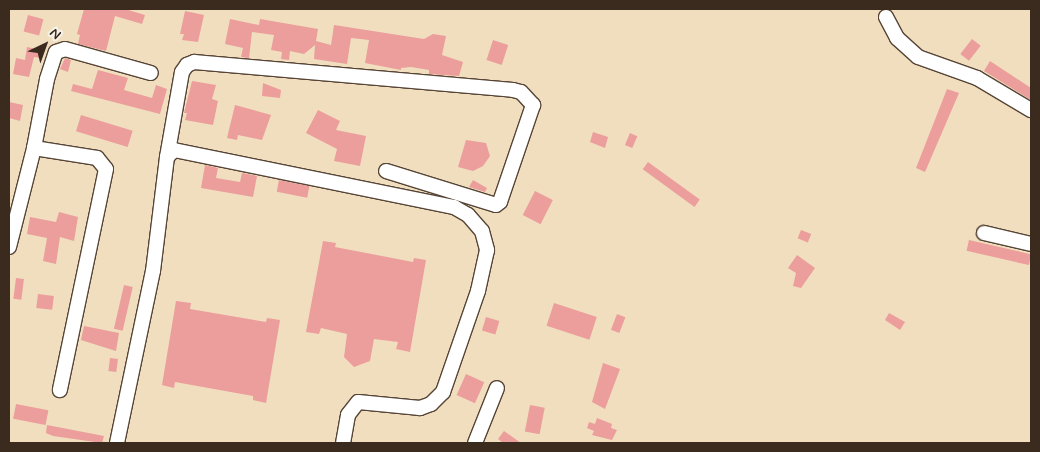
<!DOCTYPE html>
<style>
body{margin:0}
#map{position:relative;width:1040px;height:452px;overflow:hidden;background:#f1debf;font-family:Mynerve,sans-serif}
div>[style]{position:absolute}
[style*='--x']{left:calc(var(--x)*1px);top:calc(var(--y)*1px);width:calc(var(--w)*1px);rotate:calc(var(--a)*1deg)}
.building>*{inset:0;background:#eb9e9c;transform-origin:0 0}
.roads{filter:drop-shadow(1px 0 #564536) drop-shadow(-1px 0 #564536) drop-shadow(0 1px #564536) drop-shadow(0 -1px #564536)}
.minor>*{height:14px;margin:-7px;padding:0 7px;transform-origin:7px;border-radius:7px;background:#fff}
span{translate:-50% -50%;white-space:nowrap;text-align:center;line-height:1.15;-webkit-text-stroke:4px #f7f3e8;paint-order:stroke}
.frame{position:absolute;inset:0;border:10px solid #3b2a1e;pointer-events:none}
.north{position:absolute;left:20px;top:20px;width:50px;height:50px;-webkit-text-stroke:4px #f7f3e8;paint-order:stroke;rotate:42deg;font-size:14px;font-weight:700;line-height:20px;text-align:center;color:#3b2a1e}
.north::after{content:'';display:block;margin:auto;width:18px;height:22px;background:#3b2a1e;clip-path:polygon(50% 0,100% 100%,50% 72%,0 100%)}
</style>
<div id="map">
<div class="building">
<div style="clip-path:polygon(84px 9px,125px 9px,145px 15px,142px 24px,115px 16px,106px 51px,78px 44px,80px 35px,77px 34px)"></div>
<div style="clip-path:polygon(185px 11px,204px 15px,198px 42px,182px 40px,184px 34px,180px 34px)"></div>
<div style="left:28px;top:15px;width:16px;height:17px;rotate:15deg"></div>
<div style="clip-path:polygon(230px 19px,259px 25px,260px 19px,318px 29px,316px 41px,331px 45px,334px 25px,424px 39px,433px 34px,446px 36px,442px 55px,463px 62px,459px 76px,429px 74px,429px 70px,411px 67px,401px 68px,401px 70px,365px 63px,369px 40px,351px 38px,347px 64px,314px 59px,315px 45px,304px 54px,290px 51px,289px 60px,281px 59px,282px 52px,271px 50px,274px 35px,252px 32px,249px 58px,241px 57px,243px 48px,225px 44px)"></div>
<div style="left:972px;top:39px;width:11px;height:19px;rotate:38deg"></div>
<div style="left:493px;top:40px;width:16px;height:21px;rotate:18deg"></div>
<div style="clip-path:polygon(27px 47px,41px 50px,40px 58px,34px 57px,29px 77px,13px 74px,16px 58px,25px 60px)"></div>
<div style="clip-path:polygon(65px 58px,71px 60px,68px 72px,60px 69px)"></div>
<div style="clip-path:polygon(990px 61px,1031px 88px,1031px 100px,984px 71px)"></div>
<div style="clip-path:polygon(98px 70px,128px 78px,124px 90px,152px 98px,156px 85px,167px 89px,160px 114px,71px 91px,73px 84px,92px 89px)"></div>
<div style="clip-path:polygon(192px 81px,216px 85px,212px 99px,218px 101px,213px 125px,185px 120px,187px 113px,184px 113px)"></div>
<div style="clip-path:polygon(263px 83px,281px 90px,280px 98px,262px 96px)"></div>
<div style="clip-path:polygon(947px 89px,959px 93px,925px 172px,916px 168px)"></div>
<div style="clip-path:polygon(9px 102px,23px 105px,20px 121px,9px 118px)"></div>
<div style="clip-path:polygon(235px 105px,271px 115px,262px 140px,238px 135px,237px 140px,227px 138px)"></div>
<div style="clip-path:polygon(318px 110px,340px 121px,336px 130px,366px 136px,360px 166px,334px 161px,337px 149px,306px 133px)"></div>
<div style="left:81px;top:115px;width:54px;height:17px;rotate:17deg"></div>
<div style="clip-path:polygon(593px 132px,608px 137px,605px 148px,590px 142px)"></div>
<div style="left:630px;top:133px;width:8px;height:13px;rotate:23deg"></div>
<div style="clip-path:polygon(466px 140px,486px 143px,490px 156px,483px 166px,473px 171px,458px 167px)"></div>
<div style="left:648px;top:162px;width:64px;height:9px;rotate:36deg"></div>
<div style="clip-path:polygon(205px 165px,218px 168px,216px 178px,240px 182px,242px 173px,257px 176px,253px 197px,201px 188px)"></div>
<div style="left:279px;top:180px;width:31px;height:12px;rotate:11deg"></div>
<div style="clip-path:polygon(473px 180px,487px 188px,485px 192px,469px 187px)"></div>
<div style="left:535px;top:191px;width:20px;height:27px;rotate:27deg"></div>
<div style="clip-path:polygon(59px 212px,78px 217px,74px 241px,60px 237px,56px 264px,43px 261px,47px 238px,27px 234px,30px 217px,56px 222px)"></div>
<div style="left:801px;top:230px;width:11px;height:9px;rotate:22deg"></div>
<div style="left:969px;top:240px;width:64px;height:11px;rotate:13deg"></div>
<div style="clip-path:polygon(323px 241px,336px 243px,335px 247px,413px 262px,414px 258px,426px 260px,410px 352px,396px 349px,398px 342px,374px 339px,370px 361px,354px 367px,344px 357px,347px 334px,321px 328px,319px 334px,306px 332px)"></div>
<div style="clip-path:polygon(797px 255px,815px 268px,801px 288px,793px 286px,796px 273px,788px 268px)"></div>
<div style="left:16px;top:278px;width:8px;height:21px;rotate:7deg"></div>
<div style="left:124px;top:285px;width:9px;height:45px;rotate:13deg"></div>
<div style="left:38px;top:294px;width:16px;height:14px;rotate:7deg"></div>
<div style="clip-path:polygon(176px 301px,191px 303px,190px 309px,266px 322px,267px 318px,280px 320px,266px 403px,253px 400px,253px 396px,175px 382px,174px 388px,162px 385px)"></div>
<div style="left:554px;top:303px;width:45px;height:24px;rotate:18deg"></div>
<div style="clip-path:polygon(889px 313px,905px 322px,900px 330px,885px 320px)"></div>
<div style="left:617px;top:314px;width:9px;height:17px;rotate:21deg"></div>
<div style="left:486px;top:317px;width:14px;height:14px;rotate:17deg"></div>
<div style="clip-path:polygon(84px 326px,119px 333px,116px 351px,81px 340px)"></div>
<div style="left:110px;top:358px;width:8px;height:13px;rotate:7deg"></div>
<div style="clip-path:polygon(603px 363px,620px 369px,605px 409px,592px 402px)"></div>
<div style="left:466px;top:374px;width:20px;height:23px;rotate:24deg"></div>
<div style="left:16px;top:404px;width:33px;height:15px;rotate:11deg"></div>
<div style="left:530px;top:405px;width:15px;height:27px;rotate:11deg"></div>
<div style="clip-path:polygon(597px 418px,612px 424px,611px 428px,617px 430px,612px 440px,592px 435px,594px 431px,587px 428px,589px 422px,595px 424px)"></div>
<div style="clip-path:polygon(47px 425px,104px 436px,102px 443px,53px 436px,46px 433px)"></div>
<div style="clip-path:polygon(504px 431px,521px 443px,503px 443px,498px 439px)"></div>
</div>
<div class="roads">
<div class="minor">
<div style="--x:886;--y:17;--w:24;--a:62"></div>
<div style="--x:897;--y:38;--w:28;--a:42"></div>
<div style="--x:918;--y:57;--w:63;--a:19.6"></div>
<div style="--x:977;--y:78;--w:63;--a:30.7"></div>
<div style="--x:34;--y:148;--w:64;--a:9"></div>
<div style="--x:97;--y:158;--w:14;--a:51"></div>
<div style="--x:106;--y:169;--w:226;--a:101.8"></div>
<div style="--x:167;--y:157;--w:86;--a:-80"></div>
<div style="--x:182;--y:72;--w:9;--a:-54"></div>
<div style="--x:187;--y:65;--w:8;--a:-23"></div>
<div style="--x:194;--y:62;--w:320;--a:5"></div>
<div style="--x:513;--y:90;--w:8;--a:14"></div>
<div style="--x:521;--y:92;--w:18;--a:47"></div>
<div style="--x:533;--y:105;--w:102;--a:108.8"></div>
<div style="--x:500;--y:202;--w:5;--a:143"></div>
<div style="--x:496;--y:205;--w:115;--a:-162.8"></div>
<div style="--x:984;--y:233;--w:48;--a:13.2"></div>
<div style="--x:9;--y:247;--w:102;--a:-75.8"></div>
<div style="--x:34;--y:148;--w:70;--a:-79.3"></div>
<div style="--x:47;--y:79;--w:28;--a:-72"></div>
<div style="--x:56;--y:52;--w:9;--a:-18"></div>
<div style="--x:65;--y:49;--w:89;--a:15.6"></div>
<div style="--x:117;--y:443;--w:176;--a:-78.2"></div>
<div style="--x:153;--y:271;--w:115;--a:-83"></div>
<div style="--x:167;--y:157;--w:10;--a:-45"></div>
<div style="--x:174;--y:150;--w:286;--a:11.5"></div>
<div style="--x:454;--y:207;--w:16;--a:30"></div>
<div style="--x:468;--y:215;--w:21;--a:49"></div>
<div style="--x:482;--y:231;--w:20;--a:75"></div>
<div style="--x:487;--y:250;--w:42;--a:102.4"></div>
<div style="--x:478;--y:291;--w:107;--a:109.1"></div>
<div style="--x:443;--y:392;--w:17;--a:135"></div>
<div style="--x:431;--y:404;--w:12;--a:160"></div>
<div style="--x:420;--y:408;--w:62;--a:-174.5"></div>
<div style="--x:358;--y:402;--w:16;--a:128"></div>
<div style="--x:348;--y:415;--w:28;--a:100"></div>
<div style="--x:475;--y:443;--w:59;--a:-68.2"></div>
</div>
</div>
<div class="frame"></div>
<div class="north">N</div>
</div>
